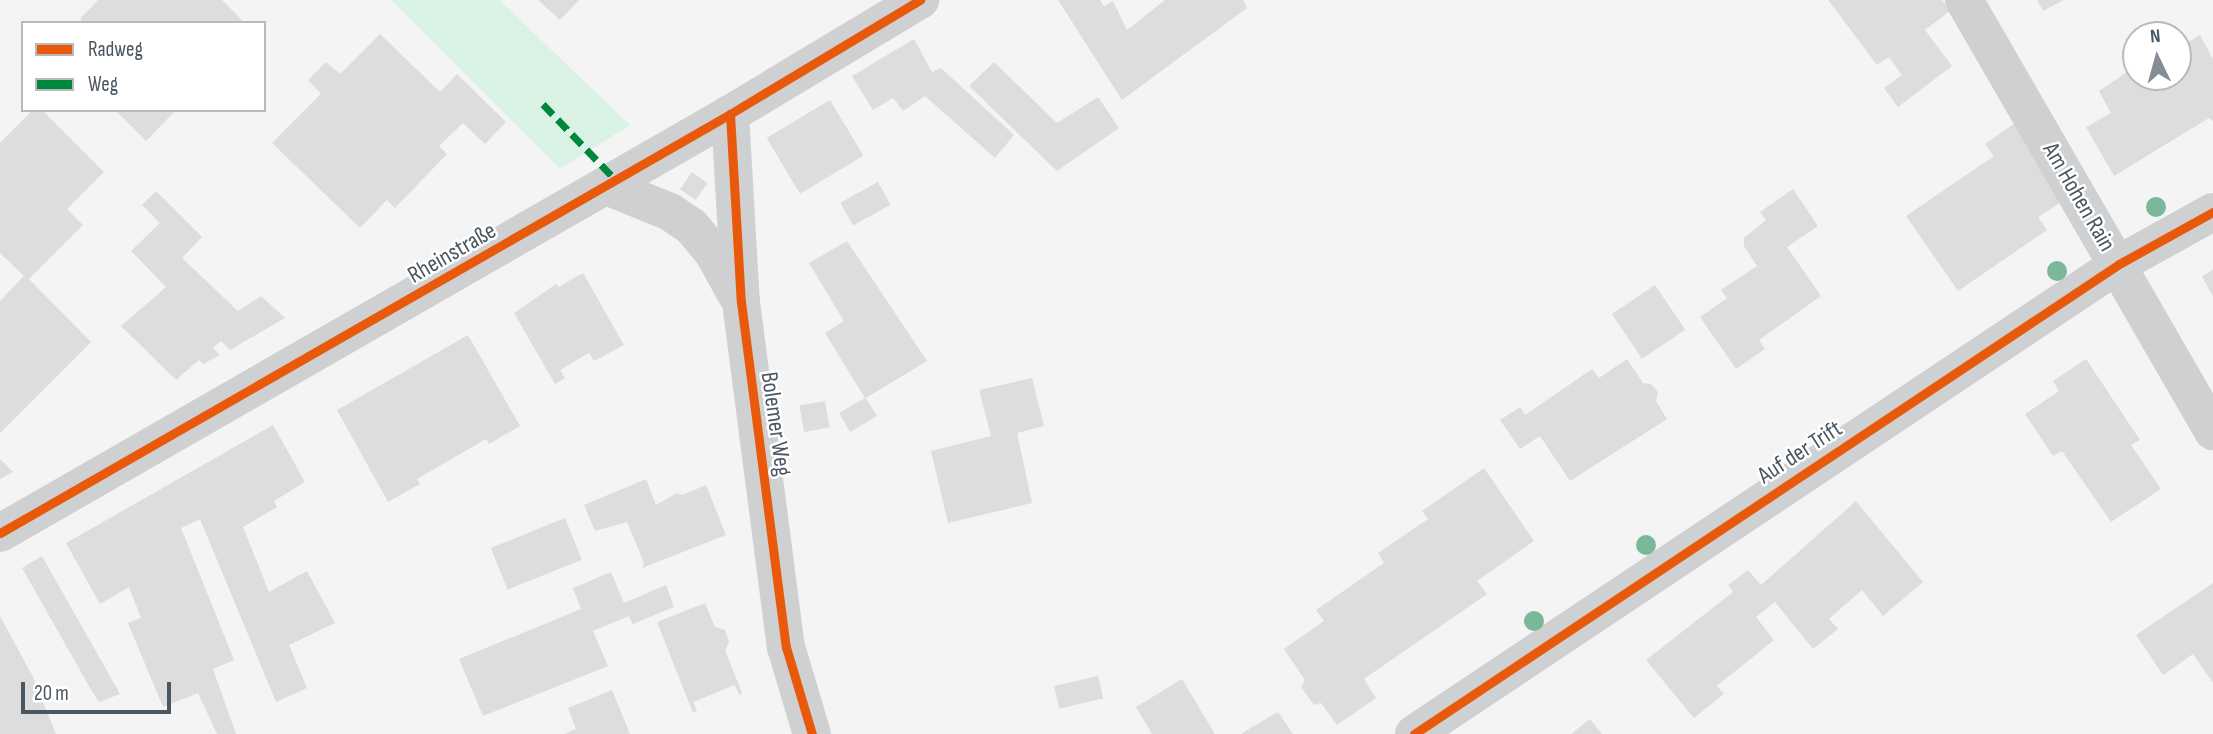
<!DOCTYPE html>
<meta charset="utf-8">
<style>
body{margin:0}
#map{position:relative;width:2213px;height:734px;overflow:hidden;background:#f4f4f4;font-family:"Sofia Sans Condensed",sans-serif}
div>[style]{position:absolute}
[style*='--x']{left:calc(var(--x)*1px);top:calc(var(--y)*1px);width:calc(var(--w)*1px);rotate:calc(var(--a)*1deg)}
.green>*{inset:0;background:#d9f2e3}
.building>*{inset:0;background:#ddddde;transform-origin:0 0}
.minor>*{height:38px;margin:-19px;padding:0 19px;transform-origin:19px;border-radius:19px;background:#ced0d2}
.quiet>*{height:7px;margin-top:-3.5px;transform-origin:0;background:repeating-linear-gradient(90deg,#00873e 0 14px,transparent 0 21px)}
.cycleway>*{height:9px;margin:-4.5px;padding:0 4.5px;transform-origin:4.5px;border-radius:4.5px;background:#e8590c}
.trees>*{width:20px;height:20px;margin:-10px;border-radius:50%;background:#7ab899}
span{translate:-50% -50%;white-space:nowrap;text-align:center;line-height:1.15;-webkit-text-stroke:5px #fff;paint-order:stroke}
.street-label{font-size:24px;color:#4a5661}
.legend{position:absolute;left:21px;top:21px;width:245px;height:91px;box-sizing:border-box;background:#fff;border:2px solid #b7bbc0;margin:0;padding:9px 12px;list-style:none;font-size:21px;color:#4a5661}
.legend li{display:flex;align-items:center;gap:14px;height:35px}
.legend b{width:35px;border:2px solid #b7bbc0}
.north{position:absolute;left:2122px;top:21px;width:70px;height:70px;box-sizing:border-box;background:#fff;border:2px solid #b7bbc0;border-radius:50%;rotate:355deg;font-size:19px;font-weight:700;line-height:28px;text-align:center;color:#4a5661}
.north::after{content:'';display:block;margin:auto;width:24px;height:32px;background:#868d94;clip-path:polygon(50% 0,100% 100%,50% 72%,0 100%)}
.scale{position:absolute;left:21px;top:682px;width:150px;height:32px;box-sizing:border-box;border:4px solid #4a5661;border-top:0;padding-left:9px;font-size:21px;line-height:24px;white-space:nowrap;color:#4a5661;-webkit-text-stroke:5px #fff;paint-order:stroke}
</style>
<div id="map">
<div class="green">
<div style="clip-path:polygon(391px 0,499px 0,630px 125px,560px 169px)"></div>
</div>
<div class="building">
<div style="clip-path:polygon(98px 0,222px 0,245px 23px,84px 23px,80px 19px)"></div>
<div style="clip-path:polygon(538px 0,579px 0,560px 20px)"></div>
<div style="clip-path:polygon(1058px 0,1100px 0,1104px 6px,1113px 1px,1127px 30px,1165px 0,1243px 0,1247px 8px,1122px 100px)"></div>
<div style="clip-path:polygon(1828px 0,1942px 0,1950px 11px,1925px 30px,1952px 66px,1898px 107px,1884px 88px,1902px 75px,1889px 57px,1877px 65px)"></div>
<div style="clip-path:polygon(2037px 0,2064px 0,2043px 11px)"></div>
<div style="clip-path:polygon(380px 34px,440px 92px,457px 74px,506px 122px,485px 144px,463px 123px,439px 146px,447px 154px,395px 208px,387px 200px,360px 228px,272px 143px,321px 94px,308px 80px,326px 62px,340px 74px)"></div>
<div style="clip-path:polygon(2200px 35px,2213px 59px,2213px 121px,2209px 118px,2114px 176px,2086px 127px,2111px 113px,2099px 91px,2136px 66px,2136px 77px,2178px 77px,2178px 48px)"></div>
<div style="clip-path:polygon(914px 39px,932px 72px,941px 68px,1014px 135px,995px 158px,925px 96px,903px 111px,893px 98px,873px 110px,852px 76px)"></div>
<div style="clip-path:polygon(994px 62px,1057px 123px,1098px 97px,1119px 128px,1057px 171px,969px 86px)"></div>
<div style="left:830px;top:100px;width:65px;height:74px;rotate:59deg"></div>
<div style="clip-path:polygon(33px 110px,42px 110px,104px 172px,67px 209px,83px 225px,29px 279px,91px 342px,0 433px,0 301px,24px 276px,0 253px,0 143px)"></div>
<div style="clip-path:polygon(115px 110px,176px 110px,146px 141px)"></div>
<div style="clip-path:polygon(2015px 123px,2063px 201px,2038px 217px,2047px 230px,1958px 291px,1906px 216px,1994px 156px,1985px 144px)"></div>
<div style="left:692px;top:172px;width:19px;height:21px;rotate:35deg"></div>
<div style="left:878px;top:182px;width:26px;height:43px;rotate:61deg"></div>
<div style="clip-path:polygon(1793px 189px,1818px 226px,1787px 247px,1821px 296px,1759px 340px,1765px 349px,1736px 369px,1700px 317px,1727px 298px,1721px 290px,1757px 266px,1744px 246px,1744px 238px,1766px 220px,1760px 212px)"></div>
<div style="clip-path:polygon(156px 191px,202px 237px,182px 258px,238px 311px,261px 296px,285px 318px,230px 350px,221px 341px,213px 348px,220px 355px,203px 364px,199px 360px,176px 380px,121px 326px,166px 287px,131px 251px,160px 223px,142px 205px)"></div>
<div style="clip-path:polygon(847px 241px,927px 361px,866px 398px,877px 416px,850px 432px,839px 413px,865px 398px,825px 333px,844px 321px,809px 263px)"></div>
<div style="clip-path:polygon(2213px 270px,2213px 297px,2202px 276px)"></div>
<div style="clip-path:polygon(583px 273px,624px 345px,594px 361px,589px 353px,560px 370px,565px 378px,555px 384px,514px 313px,556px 284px,558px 287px)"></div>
<div style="left:1655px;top:285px;width:54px;height:52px;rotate:56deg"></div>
<div style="clip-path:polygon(468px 335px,520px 426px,489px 444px,486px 439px,417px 479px,420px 484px,388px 502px,337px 410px)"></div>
<div style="clip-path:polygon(1627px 359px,1643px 383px,1651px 384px,1658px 392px,1656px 401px,1667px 419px,1570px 481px,1540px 436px,1520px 449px,1500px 420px,1520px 407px,1525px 415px,1592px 369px,1599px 378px)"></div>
<div style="clip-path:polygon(2086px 359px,2140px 440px,2131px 445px,2161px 489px,2111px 522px,2062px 451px,2053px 456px,2025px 414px,2059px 391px,2053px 381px)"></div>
<div style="clip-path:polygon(1032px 378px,1044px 426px,1017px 433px,1032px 503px,948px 523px,931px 451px,991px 436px,979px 390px)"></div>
<div style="left:825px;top:401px;width:27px;height:26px;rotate:80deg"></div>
<div style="clip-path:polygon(273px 425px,305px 482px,274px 501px,277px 507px,243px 527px,269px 592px,307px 571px,335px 623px,289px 645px,307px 688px,276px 702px,200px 519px,181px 528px,234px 660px,213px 669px,236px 734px,217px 734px,198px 693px,163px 707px,128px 623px,141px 618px,129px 587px,100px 604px,66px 543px)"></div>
<div style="clip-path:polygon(0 459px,13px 472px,0 479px)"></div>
<div style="clip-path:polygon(1484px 468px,1534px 541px,1477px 581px,1487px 594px,1364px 679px,1376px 698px,1337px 725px,1321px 703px,1314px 705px,1301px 687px,1305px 680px,1284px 649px,1324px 621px,1316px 610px,1384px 563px,1378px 553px,1428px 519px,1422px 511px)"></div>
<div style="clip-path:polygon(646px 479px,656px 505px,677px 493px,682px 495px,706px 485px,726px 535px,642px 568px,644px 563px,627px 522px,595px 531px,584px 505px)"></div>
<div style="clip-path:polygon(1856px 501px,1923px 582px,1883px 616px,1862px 590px,1829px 619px,1838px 629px,1813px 649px,1775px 602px,1756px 617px,1774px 640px,1717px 686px,1724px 694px,1694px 718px,1646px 660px,1733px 592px,1728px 585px,1748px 570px,1761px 585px)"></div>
<div style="left:565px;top:518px;width:45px;height:80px;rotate:68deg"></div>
<div style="clip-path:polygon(42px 556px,120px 694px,99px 702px,93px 693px,22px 568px)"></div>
<div style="clip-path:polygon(611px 572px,624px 603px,666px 585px,674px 607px,633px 624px,629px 616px,593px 631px,608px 666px,483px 716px,459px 659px,581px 609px,573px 588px)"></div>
<div style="clip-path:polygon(2213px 583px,2213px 683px,2193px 654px,2163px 675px,2136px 635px)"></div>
<div style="clip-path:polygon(705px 603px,715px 627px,725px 630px,729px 642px,725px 650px,742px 693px,739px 695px,735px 685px,693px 702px,697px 711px,693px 713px,657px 622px)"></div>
<div style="clip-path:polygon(0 616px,32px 675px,56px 734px,0 734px)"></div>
<div style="left:1098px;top:676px;width:23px;height:45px;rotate:77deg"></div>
<div style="clip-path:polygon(1182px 679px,1215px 734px,1152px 734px,1136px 707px)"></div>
<div style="clip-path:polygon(612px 690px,630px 734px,564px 734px,576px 729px,568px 708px)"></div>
<div style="clip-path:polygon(1278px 712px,1293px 734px,1241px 734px,1252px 727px)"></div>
<div style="clip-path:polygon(1590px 719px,1602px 734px,1571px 734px)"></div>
</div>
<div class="minor">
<div style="--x:1964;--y:0;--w:498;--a:60"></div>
<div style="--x:730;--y:114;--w:188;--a:86.7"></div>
<div style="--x:741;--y:302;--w:348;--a:82.6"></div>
<div style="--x:786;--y:647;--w:91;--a:73.4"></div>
<div style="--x:606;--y:186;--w:69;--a:22.1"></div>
<div style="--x:670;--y:212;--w:25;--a:34"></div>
<div style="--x:691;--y:226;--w:34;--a:50"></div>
<div style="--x:713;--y:252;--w:48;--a:61.3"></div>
<div style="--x:0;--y:533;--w:842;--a:-29.85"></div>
<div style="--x:730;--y:114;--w:222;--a:-31"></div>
<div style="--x:1414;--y:734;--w:847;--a:-33.69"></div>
<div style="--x:2119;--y:264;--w:107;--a:-29"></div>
</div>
<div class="quiet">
<div style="--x:543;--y:104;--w:105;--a:46.2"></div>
</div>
<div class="cycleway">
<div style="--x:730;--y:114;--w:188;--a:86.7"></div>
<div style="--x:741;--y:302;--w:348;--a:82.6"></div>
<div style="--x:786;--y:647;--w:91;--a:73.4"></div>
<div style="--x:0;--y:533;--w:842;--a:-29.85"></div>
<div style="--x:730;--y:114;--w:222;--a:-31"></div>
<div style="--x:1414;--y:734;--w:847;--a:-33.69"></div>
<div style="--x:2119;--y:264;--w:107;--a:-29"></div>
</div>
<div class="trees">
<div style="left:2156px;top:207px"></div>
<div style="left:2057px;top:271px"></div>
<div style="left:1646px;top:545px"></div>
<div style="left:1534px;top:621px"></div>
</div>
<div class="street-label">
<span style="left:2079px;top:197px;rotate:60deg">Am Hohen Rain</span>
<span style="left:452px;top:253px;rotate:-30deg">Rheinstraße</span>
<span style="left:776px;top:424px;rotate:82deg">Bolemer Weg</span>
<span style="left:1800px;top:452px;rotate:-33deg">Auf der Trift</span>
</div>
<ul class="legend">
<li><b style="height:9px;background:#e8590c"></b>Radweg</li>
<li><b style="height:9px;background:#00873e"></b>Weg</li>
</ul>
<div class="north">N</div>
<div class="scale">20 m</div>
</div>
